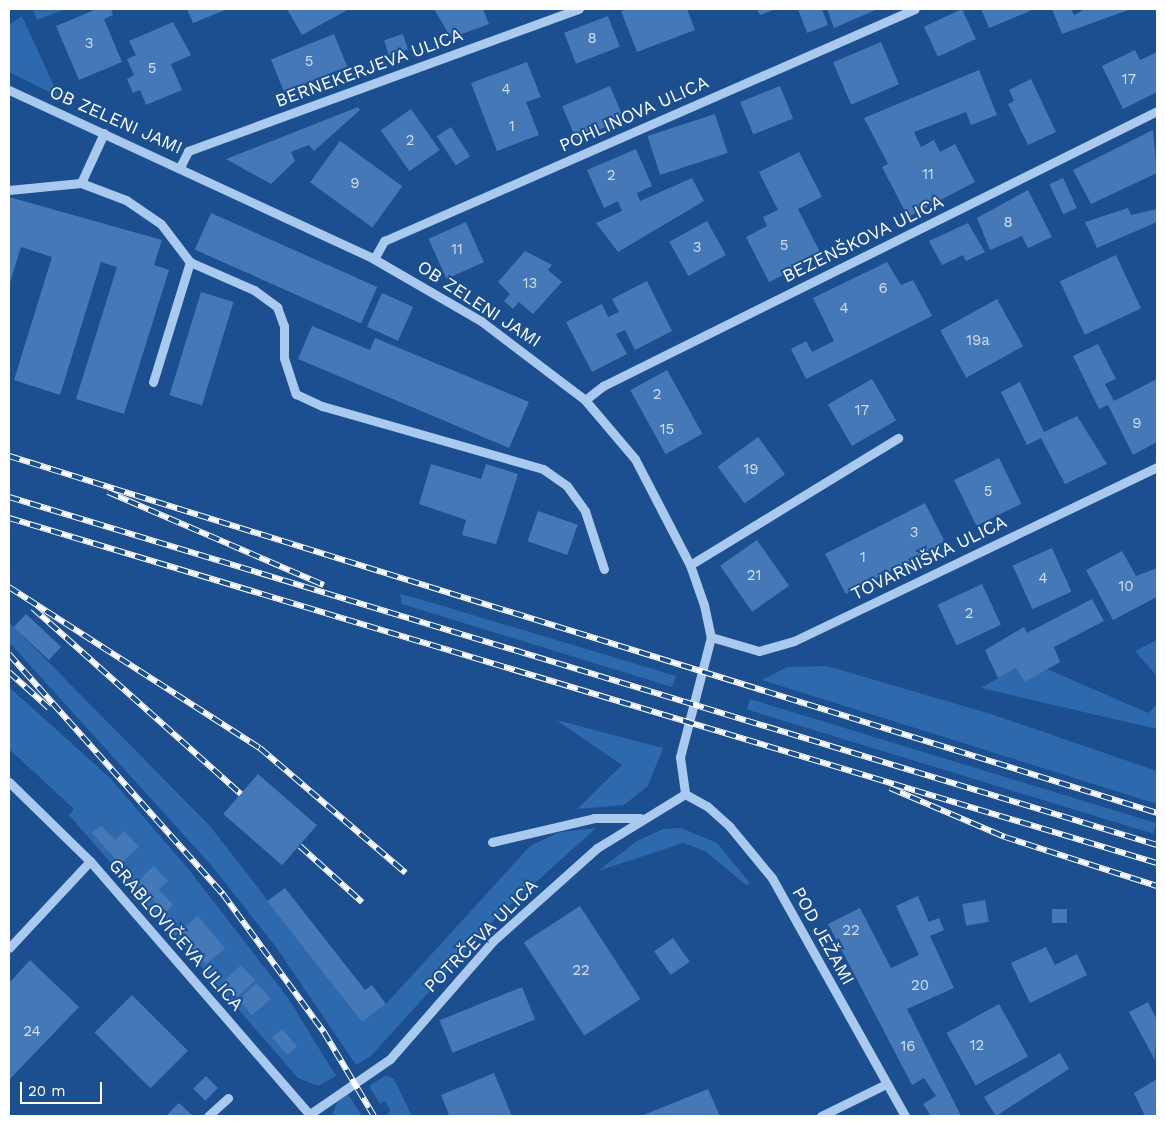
<!DOCTYPE html>
<meta charset="utf-8">
<style>
body{margin:0}
#map{position:relative;width:1166px;height:1125px;overflow:hidden;background:#1b4f8f;font-family:"Work Sans",sans-serif}
div>[style]{position:absolute}
[style*='--x']{left:calc(var(--x)*1px);top:calc(var(--y)*1px);width:calc(var(--w)*1px);rotate:calc(var(--a)*1deg)}
.green>*{inset:0;background:#2e69ad;transform-origin:0 0}
.building>*{inset:0;background:#4478b7;transform-origin:0 0}
.minor>*{height:9px;margin:-4.5px;padding:0 4.5px;transform-origin:4.5px;border-radius:4.5px;background:#a9c9ee}
.rail>*{height:5.5px;margin-top:-2.75px;transform-origin:0;background:repeating-linear-gradient(90deg,#1b4f8f 0 11px,#fff 0 22px);box-sizing:border-box;border-block:1px solid #fff}
span{translate:-50% -50%;white-space:nowrap;text-align:center;line-height:1.15;-webkit-text-stroke:4px #1b4f8f;paint-order:stroke}
.number-label{font-size:15px;color:#d0dded}
.number-label span{-webkit-text-stroke-width:0}
.street-label{font-size:18px;color:#fff}
.frame{position:absolute;inset:0;border:10px solid #fff;pointer-events:none}
.scale{position:absolute;left:20px;top:1082px;width:82px;height:22px;box-sizing:border-box;border:2px solid #fff;border-top:0;padding-left:6px;font-size:15px;line-height:18px;white-space:nowrap;color:#fff;-webkit-text-stroke:4px #1b4f8f;paint-order:stroke}
</style>
<div id="map">
<div class="green">
<div style="clip-path:polygon(40px 9px,66px 9px,37px 20px,33px 11px)"></div>
<div style="clip-path:polygon(22px 16px,59px 97px,9px 72px,9px 25px)"></div>
<div style="clip-path:polygon(400px 594px,433px 603px,676px 676px,672px 687px,402px 604px)"></div>
<div style="clip-path:polygon(9px 622px,210px 826px,362px 1022px,386px 1004px,530px 846px,560px 832px,596px 828px,495px 919px,371px 1056px,356px 1065px,276px 947px,211px 865px,9px 642px)"></div>
<div style="clip-path:polygon(1157px 640px,1157px 676px,1135px 651px)"></div>
<div style="clip-path:polygon(827px 666px,994px 715px,1157px 771px,1157px 804px,762px 680px,787px 667px)"></div>
<div style="clip-path:polygon(1016px 668px,1025px 682px,1047px 669px,1148px 713px,1157px 704px,1157px 729px,981px 688px)"></div>
<div style="clip-path:polygon(9px 687px,110px 778px,190px 871px,288px 998px,336px 1076px,318px 1086px,298px 1078px,69px 815px,74px 809px,9px 749px)"></div>
<div style="left:750px;top:699px;width:425px;height:11px;rotate:17deg"></div>
<div style="clip-path:polygon(556px 720px,663px 748px,648px 786px,624px 805px,577px 809px,622px 765px)"></div>
<div style="clip-path:polygon(681px 828px,717px 843px,750px 883px,746px 885px,705px 851px,683px 843px,598px 871px,637px 841px,663px 829px)"></div>
<div style="clip-path:polygon(386px 1075px,394px 1079px,412px 1116px,387px 1116px,390px 1110px,385px 1101px,380px 1104px,369px 1086px)"></div>
<div style="clip-path:polygon(348px 1094px,362px 1116px,332px 1116px,337px 1102px)"></div>
</div>
<div class="building">
<div style="clip-path:polygon(97px 9px,111px 9px,113px 15px,104px 19px,122px 62px,79px 80px,56px 26px)"></div>
<div style="clip-path:polygon(187px 9px,228px 9px,193px 23px)"></div>
<div style="clip-path:polygon(287px 9px,349px 9px,302px 35px)"></div>
<div style="clip-path:polygon(434px 9px,483px 9px,489px 24px,451px 38px)"></div>
<div style="clip-path:polygon(626px 9px,687px 9px,695px 30px,637px 52px,621px 11px)"></div>
<div style="clip-path:polygon(757px 9px,776px 9px,760px 15px)"></div>
<div style="clip-path:polygon(798px 9px,822px 9px,828px 25px,807px 33px)"></div>
<div style="clip-path:polygon(827px 9px,878px 9px,834px 28px)"></div>
<div style="left:962px;top:9px;width:33px;height:42px;rotate:65deg"></div>
<div style="clip-path:polygon(981px 9px,1029px 9px,1030px 11px,989px 28px)"></div>
<div style="clip-path:polygon(1052px 9px,1071px 9px,1074px 15px,1085px 9px,1131px 9px,1062px 34px)"></div>
<div style="left:608px;top:16px;width:33px;height:47px;rotate:69deg"></div>
<div style="clip-path:polygon(173px 22px,191px 55px,171px 64px,182px 90px,146px 105px,140px 90px,133px 93px,127px 79px,134px 75px,127px 59px,136px 55px,129px 41px)"></div>
<div style="left:334px;top:34px;width:35px;height:68px;rotate:68deg"></div>
<div style="left:403px;top:34px;width:16px;height:20px;rotate:72deg"></div>
<div style="left:881px;top:42px;width:46px;height:52px;rotate:67deg"></div>
<div style="clip-path:polygon(1135px 50px,1140px 60px,1157px 52px,1157px 92px,1123px 109px,1102px 66px)"></div>
<div style="clip-path:polygon(527px 62px,541px 97px,526px 102px,539px 135px,497px 151px,471px 83px)"></div>
<div style="clip-path:polygon(979px 70px,997px 115px,971px 125px,966px 112px,914px 132px,921px 147px,934px 140px,940px 152px,955px 144px,975px 182px,908px 217px,882px 167px,888px 164px,864px 118px)"></div>
<div style="clip-path:polygon(1031px 79px,1056px 132px,1028px 145px,1008px 104px,1014px 101px,1009px 90px)"></div>
<div style="left:610px;top:86px;width:36px;height:52px;rotate:67deg"></div>
<div style="left:780px;top:86px;width:35px;height:43px;rotate:68deg"></div>
<div style="clip-path:polygon(358px 107px,360px 110px,314px 151px,309px 145px,291px 152px,295px 161px,271px 184px,226px 159px)"></div>
<div style="left:411px;top:109px;width:50px;height:37px;rotate:55deg"></div>
<div style="left:715px;top:114px;width:41px;height:71px;rotate:72deg"></div>
<div style="left:451px;top:127px;width:35px;height:17px;rotate:57deg"></div>
<div style="clip-path:polygon(1153px 130px,1157px 173px,1091px 204px,1073px 170px)"></div>
<div style="left:340px;top:141px;width:77px;height:51px;rotate:36deg"></div>
<div style="clip-path:polygon(636px 149px,652px 186px,637px 193px,640px 201px,692px 178px,704px 201px,618px 252px,596px 223px,622px 211px,618px 201px,604px 208px,587px 170px)"></div>
<div style="clip-path:polygon(799px 152px,822px 197px,798px 209px,822px 256px,769px 282px,746px 237px,767px 226px,763px 217px,778px 210px,759px 172px)"></div>
<div style="left:1063px;top:178px;width:33px;height:15px;rotate:65deg"></div>
<div style="clip-path:polygon(1028px 190px,1052px 237px,1028px 248px,1022px 236px,990px 250px,977px 218px)"></div>
<div style="clip-path:polygon(9px 197px,162px 240px,154px 265px,169px 270px,124px 414px,76px 399px,117px 267px,101px 262px,60px 395px,14px 380px,52px 257px,21px 247px,9px 286px)"></div>
<div style="clip-path:polygon(1128px 208px,1131px 215px,1157px 209px,1157px 222px,1097px 248px,1085px 222px)"></div>
<div style="left:211px;top:213px;width:182px;height:40px;rotate:24deg"></div>
<div style="left:707px;top:221px;width:39px;height:43px;rotate:61deg"></div>
<div style="left:466px;top:222px;width:44px;height:41px;rotate:66deg"></div>
<div style="clip-path:polygon(968px 223px,985px 252px,966px 261px,963px 255px,942px 265px,929px 241px)"></div>
<div style="clip-path:polygon(525px 251px,552px 265px,548px 270px,562px 282px,533px 314px,519px 302px,513px 309px,504px 301px,510px 294px,498px 282px)"></div>
<div style="left:1116px;top:255px;width:59px;height:62px;rotate:65deg"></div>
<div style="clip-path:polygon(887px 262px,901px 285px,913px 280px,932px 316px,806px 379px,791px 349px,806px 341px,812px 352px,834px 341px,813px 298px)"></div>
<div style="clip-path:polygon(647px 281px,672px 331px,635px 350px,625px 330px,616px 334px,627px 354px,592px 372px,566px 322px,602px 304px,608px 317px,619px 312px,612px 299px)"></div>
<div style="left:201px;top:292px;width:34px;height:108px;rotate:17deg"></div>
<div style="left:382px;top:293px;width:34px;height:37px;rotate:24deg"></div>
<div style="left:997px;top:299px;width:54px;height:65px;rotate:61deg"></div>
<div style="clip-path:polygon(312px 326px,370px 350px,375px 338px,529px 402px,509px 448px,298px 359px)"></div>
<div style="clip-path:polygon(1098px 344px,1116px 379px,1105px 384px,1114px 401px,1157px 379px,1157px 442px,1133px 455px,1108px 405px,1099px 409px,1073px 356px)"></div>
<div style="left:667px;top:370px;width:73px;height:42px;rotate:61deg"></div>
<div style="left:872px;top:379px;width:48px;height:51px;rotate:60deg"></div>
<div style="clip-path:polygon(1020px 382px,1044px 432px,1077px 416px,1107px 464px,1065px 484px,1041px 438px,1027px 445px,1001px 392px)"></div>
<div style="left:758px;top:437px;width:46px;height:50px;rotate:54deg"></div>
<div style="left:999px;top:458px;width:51px;height:50px;rotate:64deg"></div>
<div style="clip-path:polygon(431px 464px,481px 479px,486px 464px,518px 474px,496px 544px,462px 535px,466px 520px,419px 504px)"></div>
<div style="left:925px;top:503px;width:45px;height:112px;rotate:63deg"></div>
<div style="left:538px;top:511px;width:42px;height:32px;rotate:19deg"></div>
<div style="left:757px;top:540px;width:56px;height:45px;rotate:55deg"></div>
<div style="left:1052px;top:548px;width:48px;height:43px;rotate:66deg"></div>
<div style="clip-path:polygon(1122px 551px,1136px 576px,1157px 568px,1157px 597px,1113px 620px,1086px 570px)"></div>
<div style="left:982px;top:584px;width:45px;height:49px;rotate:65deg"></div>
<div style="clip-path:polygon(1092px 599px,1104px 621px,1054px 647px,1060px 662px,1025px 682px,1016px 668px,998px 678px,985px 650px,1024px 627px,1027px 633px)"></div>
<div style="left:26px;top:614px;width:48px;height:18px;rotate:43deg"></div>
<div style="left:258px;top:774px;width:78px;height:53px;rotate:41deg"></div>
<div style="clip-path:polygon(101px 825px,115px 840px,124px 831px,139px 847px,120px 864px,92px 833px)"></div>
<div style="clip-path:polygon(154px 866px,168px 881px,159px 890px,173px 905px,165px 913px,137px 882px)"></div>
<div style="clip-path:polygon(285px 888px,365px 990px,372px 985px,386px 1004px,362px 1022px,267px 901px)"></div>
<div style="clip-path:polygon(918px 896px,929px 922px,939px 918px,944px 930px,930px 936px,954px 988px,907px 1009px,961px 1116px,931px 1116px,923px 1104px,936px 1096px,924px 1078px,912px 1085px,828px 924px,860px 908px,891px 968px,919px 955px,896px 906px)"></div>
<div style="left:985px;top:900px;width:22px;height:23px;rotate:80deg"></div>
<div style="left:580px;top:906px;width:111px;height:67px;rotate:57deg"></div>
<div style="left:1052px;top:909px;width:15px;height:14px"></div>
<div style="left:198px;top:916px;width:42px;height:25px;rotate:50deg"></div>
<div style="left:673px;top:938px;width:29px;height:23px;rotate:55deg"></div>
<div style="clip-path:polygon(1046px 947px,1055px 965px,1077px 954px,1087px 975px,1030px 1003px,1011px 963px)"></div>
<div style="clip-path:polygon(30px 960px,79px 1007px,9px 1080px,9px 983px)"></div>
<div style="left:241px;top:965px;width:21px;height:24px;rotate:47deg"></div>
<div style="left:257px;top:983px;width:21px;height:25px;rotate:49deg"></div>
<div style="left:522px;top:987px;width:35px;height:89px;rotate:68deg"></div>
<div style="left:132px;top:995px;width:79px;height:53px;rotate:45deg"></div>
<div style="clip-path:polygon(1148px 1002px,1157px 1020px,1155px 1060px,1129px 1012px)"></div>
<div style="left:999px;top:1004px;width:60px;height:60px;rotate:61deg"></div>
<div style="left:282px;top:1029px;width:23px;height:13px;rotate:49deg"></div>
<div style="clip-path:polygon(1060px 1053px,1069px 1069px,996px 1116px,984px 1097px)"></div>
<div style="clip-path:polygon(494px 1073px,512px 1116px,446px 1116px,449px 1115px,441px 1095px)"></div>
<div style="left:206px;top:1076px;width:17px;height:18px;rotate:45deg"></div>
<div style="clip-path:polygon(1157px 1079px,1157px 1116px,1145px 1116px,1134px 1093px)"></div>
<div style="clip-path:polygon(708px 1089px,720px 1116px,641px 1116px)"></div>
<div style="clip-path:polygon(179px 1103px,193px 1116px,166px 1116px)"></div>
</div>
<div class="minor">
<div style="--x:9;--y:90;--w:402;--a:24.8"></div>
<div style="--x:374;--y:259;--w:124;--a:30.1"></div>
<div style="--x:481;--y:321;--w:131;--a:37.2"></div>
<div style="--x:585;--y:400;--w:77;--a:49.7"></div>
<div style="--x:635;--y:459;--w:119;--a:62.6"></div>
<div style="--x:690;--y:565;--w:42;--a:70.7"></div>
<div style="--x:704;--y:605;--w:33;--a:78"></div>
<div style="--x:711;--y:637;--w:124;--a:104.5"></div>
<div style="--x:680;--y:757;--w:37;--a:82"></div>
<div style="--x:104;--y:133;--w:55;--a:114.7"></div>
<div style="--x:81;--y:183;--w:48;--a:20.7"></div>
<div style="--x:126;--y:200;--w:42;--a:34.4"></div>
<div style="--x:161;--y:224;--w:48;--a:52.7"></div>
<div style="--x:190;--y:262;--w:70;--a:23.6"></div>
<div style="--x:254;--y:290;--w:29;--a:36"></div>
<div style="--x:277;--y:307;--w:20;--a:70"></div>
<div style="--x:284;--y:326;--w:32;--a:90"></div>
<div style="--x:284;--y:358;--w:38;--a:72"></div>
<div style="--x:296;--y:394;--w:29;--a:25"></div>
<div style="--x:322;--y:406;--w:230;--a:15.9"></div>
<div style="--x:543;--y:469;--w:29;--a:35"></div>
<div style="--x:567;--y:486;--w:31;--a:54"></div>
<div style="--x:585;--y:511;--w:61;--a:71.9"></div>
<div style="--x:180;--y:167;--w:18;--a:-63"></div>
<div style="--x:188;--y:151;--w:416;--a:-20"></div>
<div style="--x:9;--y:190;--w:72;--a:-5.6"></div>
<div style="--x:374;--y:259;--w:21;--a:-61"></div>
<div style="--x:384;--y:241;--w:579;--a:-23.6"></div>
<div style="--x:153;--y:382;--w:126;--a:-72.9"></div>
<div style="--x:585;--y:400;--w:23;--a:-38"></div>
<div style="--x:603;--y:386;--w:618;--a:-26.4"></div>
<div style="--x:690;--y:565;--w:244;--a:-31.4"></div>
<div style="--x:711;--y:637;--w:50;--a:16.3"></div>
<div style="--x:759;--y:651;--w:36;--a:-16"></div>
<div style="--x:794;--y:641;--w:403;--a:-25.6"></div>
<div style="--x:9;--y:782;--w:113;--a:44.3"></div>
<div style="--x:90;--y:861;--w:337;--a:49.1"></div>
<div style="--x:685;--y:794;--w:25;--a:29"></div>
<div style="--x:707;--y:806;--w:31;--a:42"></div>
<div style="--x:730;--y:827;--w:66;--a:50.5"></div>
<div style="--x:772;--y:878;--w:273;--a:60.8"></div>
<div style="--x:492;--y:842;--w:105;--a:-13.2"></div>
<div style="--x:594;--y:818;--w:46;--a:0"></div>
<div style="--x:9;--y:948;--w:119;--a:-47"></div>
<div style="--x:310;--y:1114;--w:97;--a:-34.5"></div>
<div style="--x:390;--y:1059;--w:157;--a:-48.9"></div>
<div style="--x:493;--y:941;--w:140;--a:-41.8"></div>
<div style="--x:597;--y:848;--w:103;--a:-31.5"></div>
<div style="--x:208;--y:1116;--w:27;--a:-42"></div>
<div style="--x:821;--y:1116;--w:72;--a:-26.2"></div>
</div>
<div class="rail">
<div style="--x:9;--y:456;--w:1202;--a:17.27"></div>
<div style="--x:108;--y:492;--w:235;--a:23.3"></div>
<div style="--x:9;--y:497;--w:1200;--a:16.86"></div>
<div style="--x:9;--y:518;--w:1199;--a:16.73"></div>
<div style="--x:9;--y:587;--w:298;--a:32.7"></div>
<div style="--x:260;--y:748;--w:192;--a:40.6"></div>
<div style="--x:33;--y:608;--w:279;--a:41.8"></div>
<div style="--x:9;--y:654;--w:322;--a:48.3"></div>
<div style="--x:223;--y:894;--w:171;--a:53.8"></div>
<div style="--x:324;--y:1032;--w:98;--a:59.2"></div>
<div style="--x:9;--y:672;--w:54;--a:42"></div>
<div style="--x:890;--y:788;--w:125;--a:23.1"></div>
<div style="--x:1005;--y:837;--w:160;--a:17.9"></div>
<div style="--x:300;--y:846;--w:84;--a:42.1"></div>
</div>
<div class="number-label">
<span style="left:592px;top:39px">8</span>
<span style="left:89px;top:44px">3</span>
<span style="left:309px;top:62px">5</span>
<span style="left:152px;top:69px">5</span>
<span style="left:1129px;top:80px">17</span>
<span style="left:506px;top:90px">4</span>
<span style="left:512px;top:127px">1</span>
<span style="left:410px;top:141px">2</span>
<span style="left:928px;top:175px">11</span>
<span style="left:611px;top:176px">2</span>
<span style="left:355px;top:184px">9</span>
<span style="left:1008px;top:223px">8</span>
<span style="left:784px;top:246px">5</span>
<span style="left:697px;top:248px">3</span>
<span style="left:457px;top:250px">11</span>
<span style="left:530px;top:284px">13</span>
<span style="left:883px;top:289px">6</span>
<span style="left:844px;top:309px">4</span>
<span style="left:978px;top:341px">19a</span>
<span style="left:657px;top:395px">2</span>
<span style="left:862px;top:411px">17</span>
<span style="left:1137px;top:424px">9</span>
<span style="left:667px;top:430px">15</span>
<span style="left:751px;top:470px">19</span>
<span style="left:988px;top:492px">5</span>
<span style="left:914px;top:533px">3</span>
<span style="left:863px;top:558px">1</span>
<span style="left:754px;top:576px">21</span>
<span style="left:1043px;top:579px">4</span>
<span style="left:1126px;top:587px">10</span>
<span style="left:969px;top:614px">2</span>
<span style="left:851px;top:931px">22</span>
<span style="left:581px;top:971px">22</span>
<span style="left:920px;top:986px">20</span>
<span style="left:32px;top:1032px">24</span>
<span style="left:977px;top:1046px">12</span>
<span style="left:908px;top:1047px">16</span>
</div>
<div class="street-label">
<span style="left:369px;top:68px;rotate:-20deg">BERNEKERJEVA ULICA</span>
<span style="left:634px;top:114px;rotate:-24deg">POHLINOVA ULICA</span>
<span style="left:116px;top:120px;rotate:24deg">OB ZELENI JAMI</span>
<span style="left:863px;top:239px;rotate:-26deg">BEZENŠKOVA ULICA</span>
<span style="left:479px;top:304px;rotate:33deg">OB ZELENI JAMI</span>
<span style="left:929px;top:558px;rotate:-26deg">TOVARNIŠKA ULICA</span>
<span style="left:176px;top:935px;rotate:49deg">GRABLOVIČEVA ULICA</span>
<span style="left:481px;top:936px;rotate:-45deg">POTRČEVA ULICA</span>
<span style="left:823px;top:936px;rotate:61deg">POD JEŽAMI</span>
</div>
<div class="frame"></div>
<div class="scale">20 m</div>
</div>
